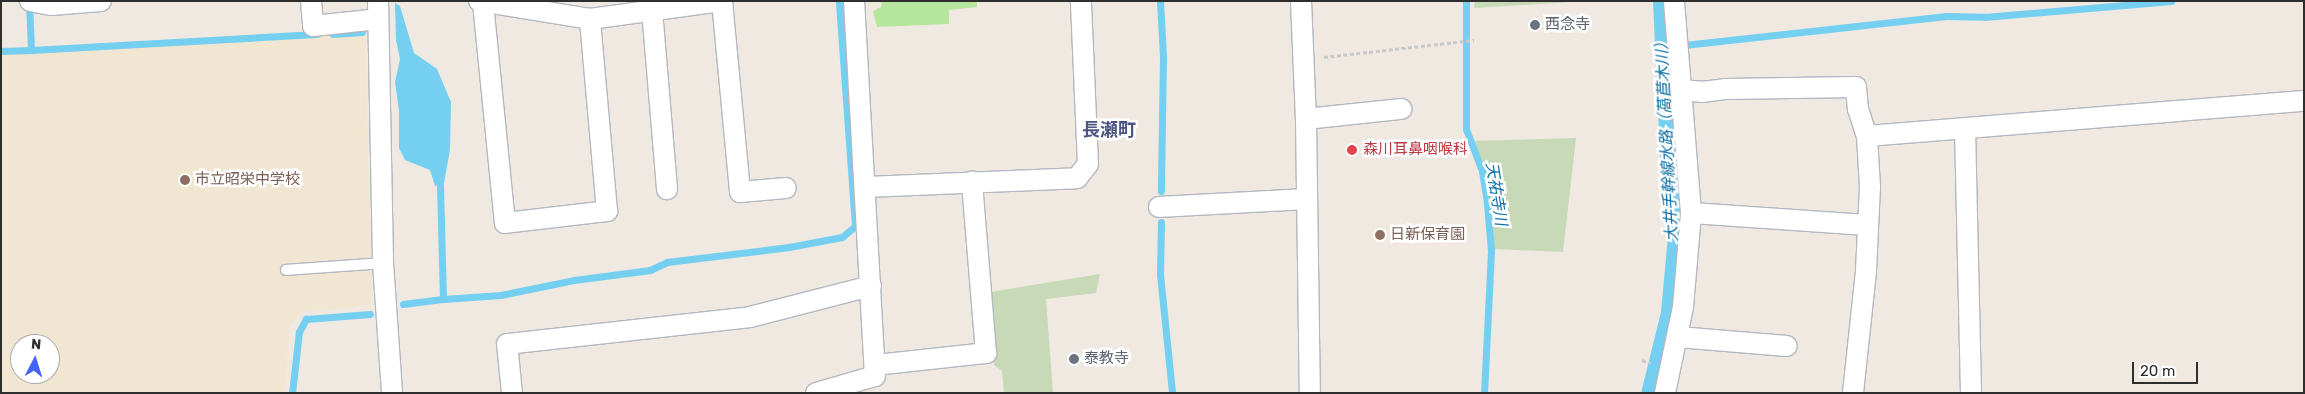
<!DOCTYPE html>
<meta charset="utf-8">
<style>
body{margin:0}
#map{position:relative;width:2305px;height:394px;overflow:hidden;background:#efe9e1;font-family:Rubik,"Noto Sans JP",sans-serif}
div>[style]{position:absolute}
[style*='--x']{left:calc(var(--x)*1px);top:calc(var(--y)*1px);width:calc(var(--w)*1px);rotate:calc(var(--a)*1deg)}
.education>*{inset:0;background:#f0e6d1}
.green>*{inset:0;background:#b6e59e}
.cemetery>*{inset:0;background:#c8d9b8}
.water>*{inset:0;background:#75cff0}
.stream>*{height:7px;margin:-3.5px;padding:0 3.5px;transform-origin:3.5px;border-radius:3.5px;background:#75cff0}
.path>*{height:3px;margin-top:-1.5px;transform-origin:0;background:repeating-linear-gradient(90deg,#c9c9c9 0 4px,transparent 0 6.5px)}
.roads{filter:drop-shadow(1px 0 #b4b7c1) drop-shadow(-1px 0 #b4b7c1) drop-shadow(0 1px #b4b7c1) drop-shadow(0 -1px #b4b7c1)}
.lane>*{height:10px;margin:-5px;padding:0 5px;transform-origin:5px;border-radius:5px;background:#fff}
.street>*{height:20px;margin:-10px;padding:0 10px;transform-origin:10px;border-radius:10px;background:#fff}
.dots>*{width:14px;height:14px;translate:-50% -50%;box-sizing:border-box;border:2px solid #fff;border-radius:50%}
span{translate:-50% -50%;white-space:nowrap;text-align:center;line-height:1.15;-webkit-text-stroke:5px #fff;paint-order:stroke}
.worship-label{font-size:15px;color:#5b616d}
.left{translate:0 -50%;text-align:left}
.health-label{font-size:15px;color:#be3a42}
.education-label{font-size:15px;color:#785e54}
.water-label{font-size:16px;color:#0d6fa3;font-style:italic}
.quarter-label{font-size:18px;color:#4d5680;font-weight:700}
.frame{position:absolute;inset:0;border:2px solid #2e2e2e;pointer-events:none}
.north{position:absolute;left:10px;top:334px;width:50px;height:50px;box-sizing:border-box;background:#fff;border:1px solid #ababab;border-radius:50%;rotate:5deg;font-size:14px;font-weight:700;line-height:20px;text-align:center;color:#2e2e2e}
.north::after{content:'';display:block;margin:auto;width:18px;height:22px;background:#4264fb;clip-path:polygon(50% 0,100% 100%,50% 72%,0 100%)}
.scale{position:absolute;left:2132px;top:362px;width:66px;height:22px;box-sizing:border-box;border:2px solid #2e2e2e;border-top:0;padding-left:6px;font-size:15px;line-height:18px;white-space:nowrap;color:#2e2e2e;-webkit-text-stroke:4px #fff;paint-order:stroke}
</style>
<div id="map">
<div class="education">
<div style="clip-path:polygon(evenodd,365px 34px,372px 305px,301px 312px,290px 325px,284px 393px,1px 393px,1px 55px,365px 34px,20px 344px,50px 344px,50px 374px,20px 374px,20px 344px)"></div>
</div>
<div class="green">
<div style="clip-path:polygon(882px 1px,977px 1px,977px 7px,949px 10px,949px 24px,877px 27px,873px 11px,881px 7px)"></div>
</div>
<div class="cemetery">
<div style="clip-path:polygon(1475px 1px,1572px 1px,1572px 2px,1474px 8px)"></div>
<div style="clip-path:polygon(1576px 138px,1563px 252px,1494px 249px,1488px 184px,1475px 141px)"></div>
<div style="clip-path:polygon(1100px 274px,1096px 293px,1046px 299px,1053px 393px,1004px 393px,1002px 371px,994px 365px,991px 292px)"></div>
</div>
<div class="water">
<div style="clip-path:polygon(1653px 1px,1668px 1px,1682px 214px,1673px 317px,1655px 393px,1641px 393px,1661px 312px,1669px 226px,1660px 157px)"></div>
<div style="clip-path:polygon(395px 3px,400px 6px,414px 53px,437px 69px,451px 102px,450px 150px,444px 183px,440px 185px,435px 186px,430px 170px,405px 160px,399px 148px,399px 111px,395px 82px,400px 59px,396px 40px)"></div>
</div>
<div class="stream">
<div style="--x:1160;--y:1;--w:56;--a:86.9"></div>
<div style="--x:1163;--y:57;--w:134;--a:90.9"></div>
<div style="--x:1466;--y:1;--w:128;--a:90"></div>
<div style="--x:1466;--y:129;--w:45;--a:69.1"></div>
<div style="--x:1482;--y:171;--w:33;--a:81"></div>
<div style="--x:1487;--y:204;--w:47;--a:85.1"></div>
<div style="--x:1491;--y:251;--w:142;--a:92.8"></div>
<div style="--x:29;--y:2;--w:48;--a:87.6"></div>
<div style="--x:31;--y:50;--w:286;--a:-3.2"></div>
<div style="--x:333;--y:34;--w:29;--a:-4"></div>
<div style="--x:1684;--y:45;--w:264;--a:-6.3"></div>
<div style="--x:1946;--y:16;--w:39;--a:1"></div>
<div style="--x:1985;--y:17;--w:187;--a:-4.9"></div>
<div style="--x:1;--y:51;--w:30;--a:-2"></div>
<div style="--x:440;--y:185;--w:114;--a:88.5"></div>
<div style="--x:1161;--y:222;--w:52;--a:91.1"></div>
<div style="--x:1160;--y:274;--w:120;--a:84.2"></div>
<div style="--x:403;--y:304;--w:40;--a:-7.1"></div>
<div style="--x:443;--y:299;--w:58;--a:-3.9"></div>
<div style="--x:501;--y:295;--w:75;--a:-11.6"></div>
<div style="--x:574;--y:280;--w:77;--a:-7.5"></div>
<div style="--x:650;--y:270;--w:19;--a:-25"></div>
<div style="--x:667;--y:262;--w:123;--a:-7"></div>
<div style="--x:789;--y:247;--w:54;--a:-10.7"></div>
<div style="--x:842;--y:237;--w:17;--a:-40"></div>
<div style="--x:855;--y:226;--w:226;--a:-94.1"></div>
<div style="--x:292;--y:393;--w:61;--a:-83.5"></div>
<div style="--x:299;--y:332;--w:15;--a:-62"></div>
<div style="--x:306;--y:319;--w:64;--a:-4.5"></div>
</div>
<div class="path">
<div style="--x:1324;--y:57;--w:151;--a:-6.5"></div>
<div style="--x:1642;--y:360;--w:9;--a:18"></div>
</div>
<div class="roads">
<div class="lane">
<div style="--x:286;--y:270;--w:97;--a:-4.1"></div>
</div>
<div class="street">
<div style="--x:30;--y:1;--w:21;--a:11"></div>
<div style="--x:51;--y:5;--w:50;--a:-4.6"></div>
<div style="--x:311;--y:1;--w:25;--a:85"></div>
<div style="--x:313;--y:26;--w:65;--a:-6.1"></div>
<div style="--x:378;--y:1;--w:262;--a:88.9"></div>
<div style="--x:383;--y:263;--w:130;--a:86"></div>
<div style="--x:479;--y:1;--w:112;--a:9.2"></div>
<div style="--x:590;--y:19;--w:132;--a:-7.8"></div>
<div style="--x:722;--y:1;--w:192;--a:84.6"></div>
<div style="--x:740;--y:192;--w:46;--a:-5"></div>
<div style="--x:1301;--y:1;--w:118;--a:87.6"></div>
<div style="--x:1306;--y:119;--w:274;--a:89.2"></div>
<div style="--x:483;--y:3;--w:221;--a:84.3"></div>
<div style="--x:505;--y:223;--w:103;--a:-6.7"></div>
<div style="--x:607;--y:211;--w:193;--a:-95.1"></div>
<div style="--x:652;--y:10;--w:180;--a:85.2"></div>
<div style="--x:1681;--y:90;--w:21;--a:5"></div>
<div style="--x:1702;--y:92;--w:23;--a:-7"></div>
<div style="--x:1725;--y:89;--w:131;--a:-0.9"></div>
<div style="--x:1856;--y:87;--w:22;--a:85"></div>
<div style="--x:1858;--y:109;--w:28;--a:72"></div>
<div style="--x:1867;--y:136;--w:438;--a:-4.6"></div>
<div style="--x:1306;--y:119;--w:96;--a:-6"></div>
<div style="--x:1965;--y:128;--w:265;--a:88.7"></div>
<div style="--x:866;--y:187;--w:211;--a:-2.4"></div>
<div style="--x:1077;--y:178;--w:18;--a:-52"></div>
<div style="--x:1088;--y:164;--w:163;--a:-92.5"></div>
<div style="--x:1159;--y:207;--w:147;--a:-3.1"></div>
<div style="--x:1691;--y:213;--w:177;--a:3.9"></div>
<div style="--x:1678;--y:337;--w:109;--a:4.7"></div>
<div style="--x:875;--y:365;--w:112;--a:-6.2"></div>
<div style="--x:986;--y:353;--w:172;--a:-94.7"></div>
<div style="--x:512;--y:393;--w:49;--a:-95.8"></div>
<div style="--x:507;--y:344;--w:244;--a:-6.3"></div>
<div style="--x:750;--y:317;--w:125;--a:-14.4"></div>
<div style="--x:816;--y:393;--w:61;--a:-16.1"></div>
<div style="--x:875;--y:376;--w:376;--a:-93.2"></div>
<div style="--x:1665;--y:393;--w:88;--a:-78.2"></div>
<div style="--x:1683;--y:307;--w:94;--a:-85.1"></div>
<div style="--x:1691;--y:213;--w:213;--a:-94.6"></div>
<div style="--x:1853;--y:393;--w:123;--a:-83.9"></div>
<div style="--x:1866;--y:271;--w:84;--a:-87.3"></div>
<div style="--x:1870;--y:187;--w:51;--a:-93.4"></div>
</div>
</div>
<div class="dots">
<div style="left:1535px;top:25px;background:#6b7280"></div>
<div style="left:1352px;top:150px;background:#e0444e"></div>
<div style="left:185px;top:180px;background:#8d6e63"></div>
<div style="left:1380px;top:235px;background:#8d6e63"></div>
<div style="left:1074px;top:359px;background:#6b7280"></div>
</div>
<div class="worship-label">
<span class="left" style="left:1545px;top:25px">西念寺</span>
<span class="left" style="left:1084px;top:359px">泰教寺</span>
</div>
<div class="health-label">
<span class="left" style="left:1363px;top:150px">森川耳鼻咽喉科</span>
</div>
<div class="education-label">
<span class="left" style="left:195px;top:180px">市立昭栄中学校</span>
<span class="left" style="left:1390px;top:235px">日新保育園</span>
</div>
<div class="water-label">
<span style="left:1667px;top:138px;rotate:-93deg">大井手幹線水路（萵苣木川）</span>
<span style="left:1496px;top:194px;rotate:81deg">天祐寺川</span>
</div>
<div class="quarter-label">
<span style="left:1109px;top:130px">長瀬町</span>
</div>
<div class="frame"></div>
<div class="north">N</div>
<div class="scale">20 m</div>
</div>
